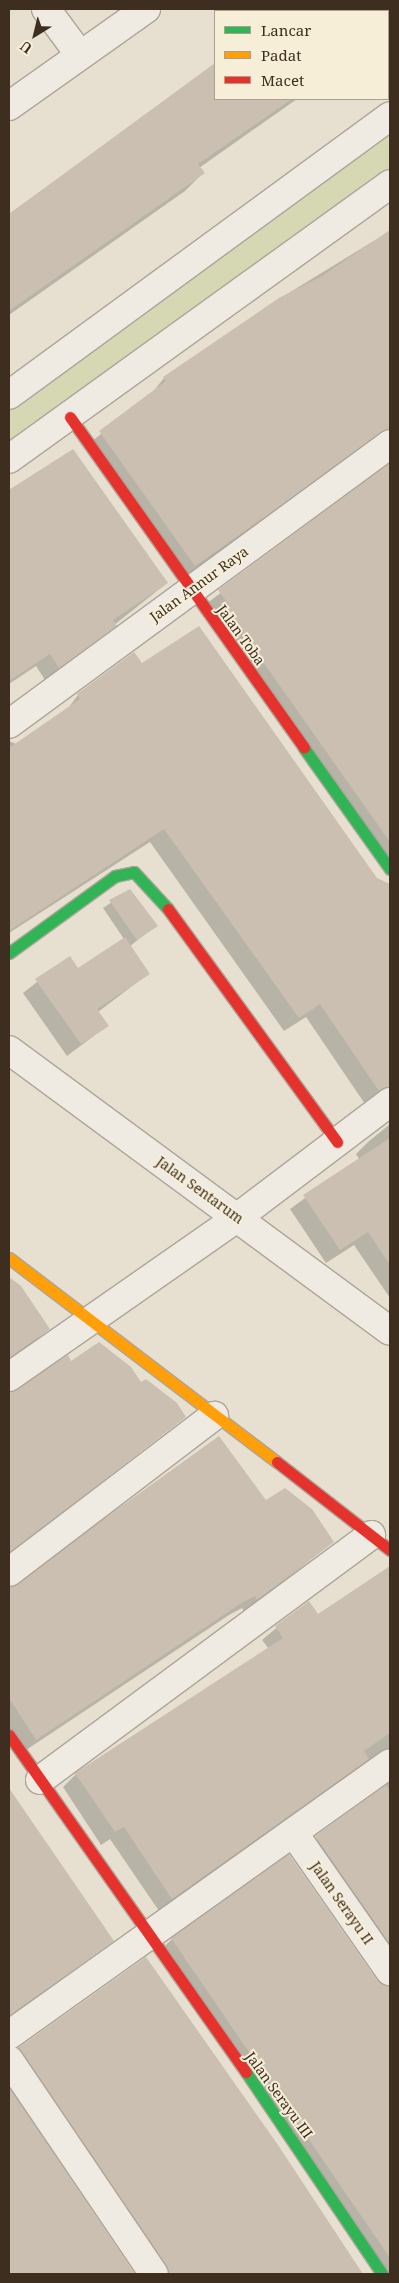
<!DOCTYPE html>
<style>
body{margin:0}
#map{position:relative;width:399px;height:2283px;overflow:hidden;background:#e7e0d1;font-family:"Noto Serif",serif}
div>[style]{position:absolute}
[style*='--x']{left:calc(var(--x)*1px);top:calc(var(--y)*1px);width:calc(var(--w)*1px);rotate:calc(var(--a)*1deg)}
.green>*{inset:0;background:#d6d7b3}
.shadow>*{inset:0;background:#0003}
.building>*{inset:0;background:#cbbfb2}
.roads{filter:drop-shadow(1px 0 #ada599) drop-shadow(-1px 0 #ada599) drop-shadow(0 1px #ada599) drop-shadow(0 -1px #ada599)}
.street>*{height:28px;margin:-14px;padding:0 14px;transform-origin:14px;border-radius:14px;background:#efebe3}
.fast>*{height:11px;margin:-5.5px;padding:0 5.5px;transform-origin:5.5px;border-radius:5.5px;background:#30b455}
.slow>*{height:11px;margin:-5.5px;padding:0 5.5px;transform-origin:5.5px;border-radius:5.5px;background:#ff9f0a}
.jam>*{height:11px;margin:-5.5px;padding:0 5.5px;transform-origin:5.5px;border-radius:5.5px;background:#e5322d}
span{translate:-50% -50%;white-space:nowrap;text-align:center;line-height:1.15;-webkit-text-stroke:4px #f7eed8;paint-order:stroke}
.street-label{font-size:14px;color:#3d2e20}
.frame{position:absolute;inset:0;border:10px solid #3d2e20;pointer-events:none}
.legend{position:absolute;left:214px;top:10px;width:175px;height:90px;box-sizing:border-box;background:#f7eed8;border:1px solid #ada18e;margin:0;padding:6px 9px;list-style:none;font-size:15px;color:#3d2e20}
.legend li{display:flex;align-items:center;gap:10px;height:25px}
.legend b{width:25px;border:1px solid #ada18e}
.north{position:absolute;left:10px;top:10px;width:50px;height:50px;-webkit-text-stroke:4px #f7eed8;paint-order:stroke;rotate:216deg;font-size:14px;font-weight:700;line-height:20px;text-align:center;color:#3d2e20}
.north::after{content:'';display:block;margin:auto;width:18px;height:22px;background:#3d2e20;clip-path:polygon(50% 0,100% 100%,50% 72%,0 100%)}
</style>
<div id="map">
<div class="green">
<div style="clip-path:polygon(390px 116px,390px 184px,9px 458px,9px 394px)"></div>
</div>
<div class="shadow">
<div style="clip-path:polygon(296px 9px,390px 9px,390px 33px,388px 11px,293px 11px)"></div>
<div style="clip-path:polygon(215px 67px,215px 99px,297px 99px,199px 168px,203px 173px,185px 191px,9px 315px,9px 214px)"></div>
<div style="clip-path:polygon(390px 231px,390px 454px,366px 445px,181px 579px,86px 446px,152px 393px,164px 378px,279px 299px)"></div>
<div style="clip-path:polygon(73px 450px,167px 583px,45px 680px,36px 666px,9px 684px,9px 490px)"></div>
<div style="clip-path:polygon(390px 465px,390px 883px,390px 874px,206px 604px)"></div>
<div style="clip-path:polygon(142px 665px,376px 879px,390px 886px,390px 1113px,374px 1100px,365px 1104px,306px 1017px,284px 1031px,150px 842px,9px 933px,9px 741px,16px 744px,66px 711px,78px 695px)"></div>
<div style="clip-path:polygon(130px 890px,157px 925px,130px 946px,148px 974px,98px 1012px,107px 1026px,67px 1056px,23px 993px,69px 957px,78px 970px,124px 939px,103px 908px)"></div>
<div style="clip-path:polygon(390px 1124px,390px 1298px,354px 1245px,326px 1263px,290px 1209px,359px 1159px,356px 1154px,368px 1142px,379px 1153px,368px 1142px)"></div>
<div style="clip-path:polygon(9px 1278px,20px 1287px,49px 1329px,9px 1362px)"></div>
<div style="clip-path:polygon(71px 1363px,141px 1384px,185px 1417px,9px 1554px,9px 1392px)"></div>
<div style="clip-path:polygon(266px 1502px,333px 1542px,244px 1612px,242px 1608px,229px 1615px,23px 1752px,9px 1731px,9px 1588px)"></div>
<div style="clip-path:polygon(390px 1570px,390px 1768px,159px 1911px,110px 1839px,101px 1845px,63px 1787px,76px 1774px,269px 1649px,262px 1640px,308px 1602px,317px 1616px)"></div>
<div style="clip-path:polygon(390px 1782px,390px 1976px,302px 1850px)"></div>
<div style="clip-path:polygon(21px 1809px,112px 1941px,9px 2018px,9px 1817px)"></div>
<div style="clip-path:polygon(172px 1939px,376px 1981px,390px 1988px,390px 2274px,159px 1952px)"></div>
<div style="clip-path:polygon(145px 1958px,362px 2274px,151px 2274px,9px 2059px)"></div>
<div style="clip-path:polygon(9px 2087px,134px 2274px,9px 2274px)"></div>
</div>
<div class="building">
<div style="clip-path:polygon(215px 63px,215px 99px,292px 99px,198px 164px,205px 173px,9px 311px,9px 214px)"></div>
<div style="clip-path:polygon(390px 230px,390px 429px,195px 566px,99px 431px,166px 381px,163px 377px,279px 298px,322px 276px)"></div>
<div style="clip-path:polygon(73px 449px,168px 583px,113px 620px,117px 626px,59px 668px,50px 654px,9px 681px,9px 490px)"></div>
<div style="clip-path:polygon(390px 463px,390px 842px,225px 608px,229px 605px,218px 590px)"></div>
<div style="clip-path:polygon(199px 626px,377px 878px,390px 884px,390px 1087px,379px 1091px,320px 1004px,299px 1018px,164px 829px,9px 931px,9px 748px,80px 699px,77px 694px,134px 652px,142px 663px)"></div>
<div style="clip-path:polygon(130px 889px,158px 926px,137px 940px,109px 900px)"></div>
<div style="clip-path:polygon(125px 937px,150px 974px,97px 1009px,109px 1026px,81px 1044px,35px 979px,70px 956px,78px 968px)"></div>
<div style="clip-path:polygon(390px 1138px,390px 1265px,368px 1232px,340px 1250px,303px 1195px)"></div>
<div style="clip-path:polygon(9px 1277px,21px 1286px,50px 1329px,9px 1358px)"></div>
<div style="clip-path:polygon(99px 1342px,131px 1367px,141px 1382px,146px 1379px,177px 1403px,186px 1417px,9px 1553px,9px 1392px,68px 1355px,71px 1361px)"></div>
<div style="clip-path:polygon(219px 1436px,266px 1500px,285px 1488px,312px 1509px,334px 1542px,257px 1600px,255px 1596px,243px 1602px,36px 1740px,9px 1698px,9px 1587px)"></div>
<div style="clip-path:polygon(390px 1566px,390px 1733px,364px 1751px,369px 1759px,172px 1899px,124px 1827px,115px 1832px,75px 1773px,283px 1638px,275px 1626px,309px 1601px,318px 1614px)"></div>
<div style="clip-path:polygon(386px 1785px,390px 1791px,390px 1944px,315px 1836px)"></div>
<div style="clip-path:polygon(9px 1788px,114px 1941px,9px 2016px)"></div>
<div style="clip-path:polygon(289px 1854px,377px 1980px,390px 1986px,390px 2258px,171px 1938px)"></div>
<div style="clip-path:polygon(146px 1957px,278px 2145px,363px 2274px,169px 2274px,18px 2048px)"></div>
<div style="clip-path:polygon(9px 2087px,135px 2274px,9px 2274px)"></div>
</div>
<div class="roads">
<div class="street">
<div style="--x:46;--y:9;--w:57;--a:53.5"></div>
<div style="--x:9;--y:106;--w:168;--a:-35.3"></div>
<div style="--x:9;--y:395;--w:472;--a:-36.2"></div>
<div style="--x:9;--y:459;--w:470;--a:-35.8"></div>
<div style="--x:9;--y:724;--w:473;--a:-36.3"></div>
<div style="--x:9;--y:1050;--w:473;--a:36.4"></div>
<div style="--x:9;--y:1377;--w:279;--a:-34.9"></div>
<div style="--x:238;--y:1217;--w:191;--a:-37.1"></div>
<div style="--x:9;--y:1572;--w:258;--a:-37.3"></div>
<div style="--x:40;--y:1780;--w:412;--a:-36.5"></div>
<div style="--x:295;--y:1835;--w:166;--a:55.1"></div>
<div style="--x:9;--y:2035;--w:468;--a:-35.5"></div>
<div style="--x:9;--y:2060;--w:258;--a:55.9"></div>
</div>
<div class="fast">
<div style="--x:304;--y:748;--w:148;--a:54.6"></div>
<div style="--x:9;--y:953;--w:131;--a:-36"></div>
<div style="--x:115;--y:876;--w:19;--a:-12"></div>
<div style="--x:134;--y:872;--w:50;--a:47.4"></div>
<div style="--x:246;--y:2072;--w:244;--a:56"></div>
</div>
<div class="slow">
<div style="--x:9;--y:1258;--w:337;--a:37.3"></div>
</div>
<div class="jam">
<div style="--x:70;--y:417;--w:405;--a:54.7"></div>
<div style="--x:168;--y:909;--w:288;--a:54"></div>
<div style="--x:277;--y:1462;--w:143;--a:37.9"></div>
<div style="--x:9;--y:1735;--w:412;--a:54.9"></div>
</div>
</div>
<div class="street-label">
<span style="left:199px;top:584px;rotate:-36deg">Jalan Annur Raya</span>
<span style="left:241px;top:635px;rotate:54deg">Jalan Toba</span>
<span style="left:200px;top:1190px;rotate:36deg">Jalan Sentarum</span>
<span style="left:342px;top:1903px;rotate:55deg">Jalan Serayu II</span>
<span style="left:279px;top:2095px;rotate:54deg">Jalan Serayu III</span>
</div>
<div class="frame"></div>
<ul class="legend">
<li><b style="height:6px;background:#30b455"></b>Lancar</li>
<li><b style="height:6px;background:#ff9f0a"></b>Padat</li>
<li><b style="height:6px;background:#e5322d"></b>Macet</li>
</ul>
<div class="north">U</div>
</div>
